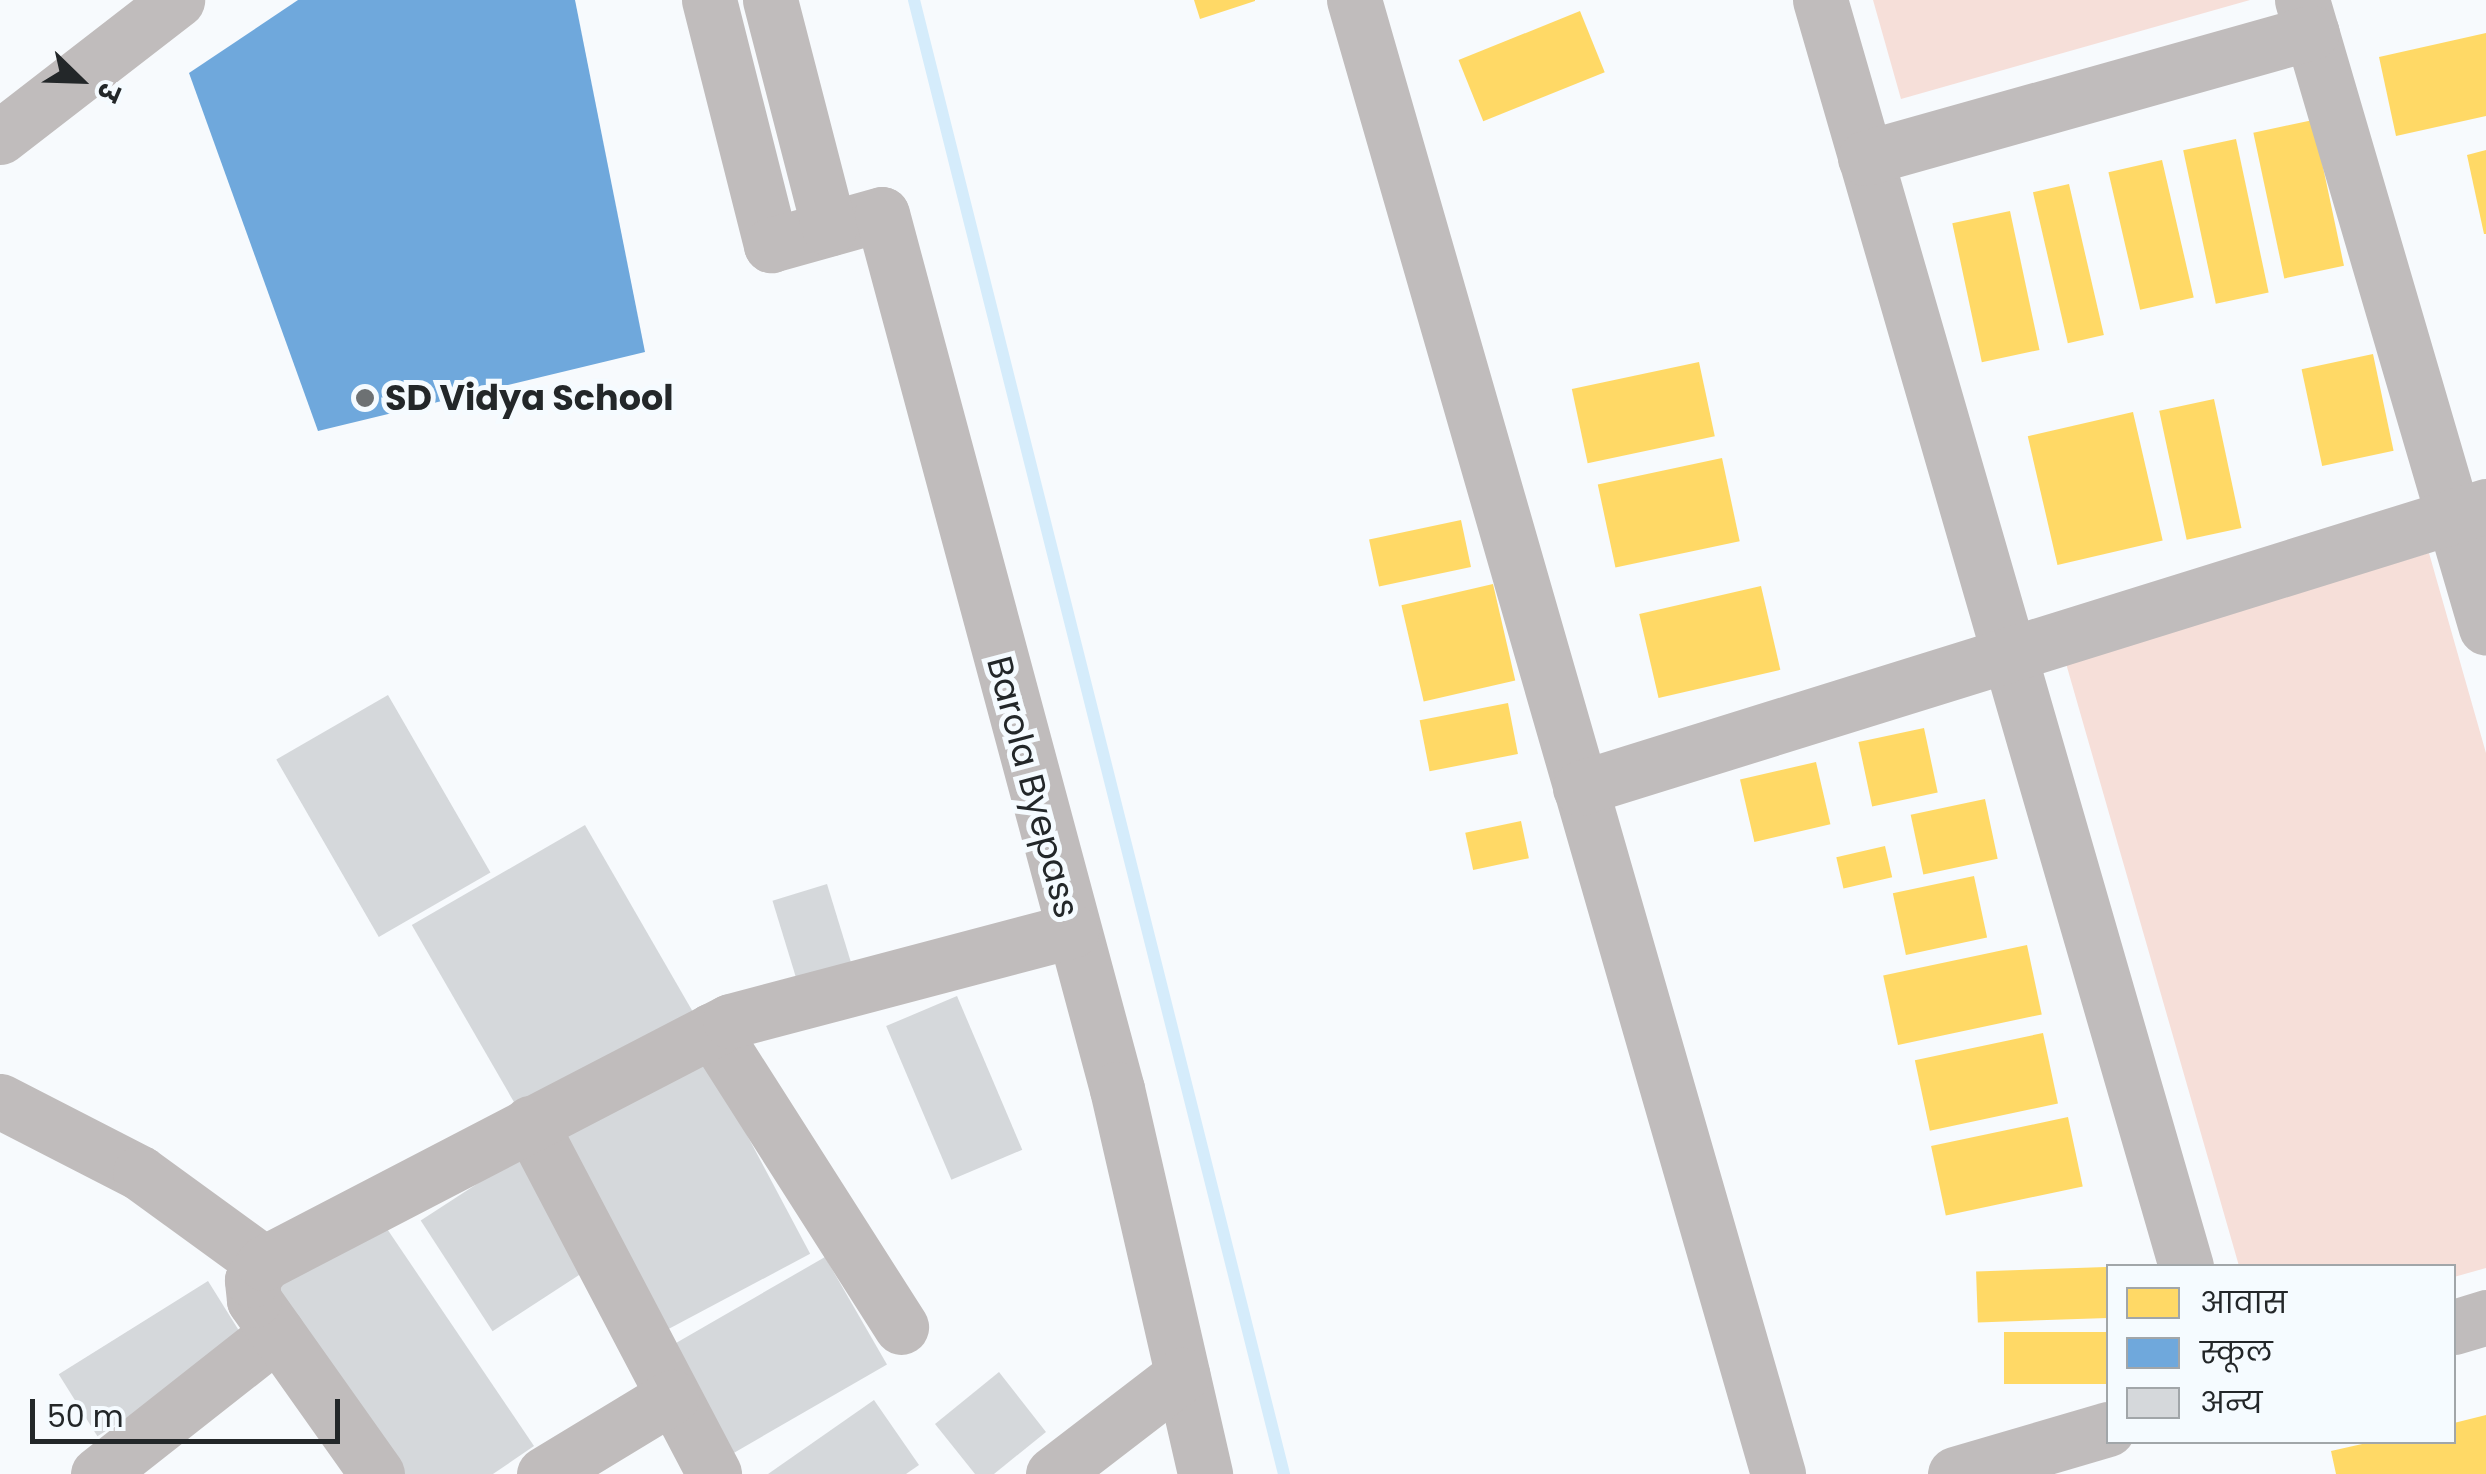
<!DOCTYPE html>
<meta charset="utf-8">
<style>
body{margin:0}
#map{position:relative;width:2486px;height:1474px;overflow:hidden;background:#f7fafd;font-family:Poppins,"Noto Sans Devanagari",sans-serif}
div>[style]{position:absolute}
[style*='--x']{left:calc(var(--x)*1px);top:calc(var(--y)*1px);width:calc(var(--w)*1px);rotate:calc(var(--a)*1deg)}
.green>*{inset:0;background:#f6dfd9}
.homes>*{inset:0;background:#ffd966;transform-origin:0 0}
.schools>*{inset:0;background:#6fa8dc}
.stream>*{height:12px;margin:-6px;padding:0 6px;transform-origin:6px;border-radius:6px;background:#d5ecfb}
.building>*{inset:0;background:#d5d8db;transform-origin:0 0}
.minor>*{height:55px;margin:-27.5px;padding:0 27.5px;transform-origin:27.5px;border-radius:27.5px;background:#c0bcbc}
.dots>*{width:28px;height:28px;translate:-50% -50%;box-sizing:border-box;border:5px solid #f5fbff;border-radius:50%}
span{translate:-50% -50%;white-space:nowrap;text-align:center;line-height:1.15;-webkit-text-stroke:10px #f5fbff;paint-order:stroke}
.poi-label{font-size:35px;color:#232729;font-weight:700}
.left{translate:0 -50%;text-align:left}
.street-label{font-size:35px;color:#232729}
.legend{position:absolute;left:2106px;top:1264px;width:350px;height:180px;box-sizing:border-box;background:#f5fbff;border:2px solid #a1a6a9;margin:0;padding:12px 18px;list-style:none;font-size:30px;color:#232729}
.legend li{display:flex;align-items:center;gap:20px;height:50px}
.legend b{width:50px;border:2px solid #a1a6a9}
.north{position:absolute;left:30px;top:30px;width:100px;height:100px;-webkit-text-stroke:8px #f5fbff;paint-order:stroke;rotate:113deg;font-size:28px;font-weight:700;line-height:40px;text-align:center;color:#232729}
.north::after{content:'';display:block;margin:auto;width:35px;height:45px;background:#232729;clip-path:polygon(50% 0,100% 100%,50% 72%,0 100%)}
.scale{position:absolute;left:30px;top:1399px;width:310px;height:45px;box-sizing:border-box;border:5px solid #232729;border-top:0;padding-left:12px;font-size:30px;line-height:35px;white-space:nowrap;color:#232729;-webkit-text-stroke:8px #f5fbff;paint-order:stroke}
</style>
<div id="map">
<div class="green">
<div style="clip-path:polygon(1873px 0,2250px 0,1901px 99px)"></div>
<div style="clip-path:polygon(2429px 553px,2486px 753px,2486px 1268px,2454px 1277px,2454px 1266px,2239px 1266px,2065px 660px)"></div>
</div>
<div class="homes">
<div style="clip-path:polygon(1194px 0,1255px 0,1255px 1px,1200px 19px)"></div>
<div style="left:1580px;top:11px;width:66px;height:131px;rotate:68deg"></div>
<div style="clip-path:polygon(2486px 33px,2486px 116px,2396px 136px,2379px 57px)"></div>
<div style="left:2313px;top:120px;width:149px;height:61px;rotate:78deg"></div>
<div style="left:2236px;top:139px;width:157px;height:54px;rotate:78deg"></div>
<div style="clip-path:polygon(2486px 150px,2486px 234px,2484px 234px,2467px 155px)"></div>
<div style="left:2162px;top:160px;width:141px;height:55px;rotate:77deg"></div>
<div style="left:2069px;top:184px;width:155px;height:37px;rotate:77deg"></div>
<div style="left:2010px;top:211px;width:142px;height:59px;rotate:78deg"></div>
<div style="left:2373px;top:354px;width:99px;height:73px;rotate:78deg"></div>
<div style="left:1699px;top:362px;width:76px;height:130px;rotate:78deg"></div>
<div style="left:2214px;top:399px;width:132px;height:56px;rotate:78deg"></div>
<div style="left:2133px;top:412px;width:132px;height:108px;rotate:77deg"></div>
<div style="left:1722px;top:458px;width:85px;height:127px;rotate:78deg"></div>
<div style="left:1461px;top:520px;width:48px;height:94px;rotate:78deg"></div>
<div style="left:1493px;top:584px;width:99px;height:94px;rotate:77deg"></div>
<div style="left:1761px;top:586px;width:86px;height:125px;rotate:77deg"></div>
<div style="left:1508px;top:703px;width:52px;height:90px;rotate:79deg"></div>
<div style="left:1924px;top:728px;width:66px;height:67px;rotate:78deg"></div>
<div style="left:1816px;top:762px;width:64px;height:78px;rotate:77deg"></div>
<div style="left:1985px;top:799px;width:61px;height:76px;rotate:78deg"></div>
<div style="left:1521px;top:821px;width:38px;height:57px;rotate:78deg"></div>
<div style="left:1885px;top:846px;width:32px;height:50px;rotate:77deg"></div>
<div style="left:1974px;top:876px;width:63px;height:83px;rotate:78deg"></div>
<div style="left:2027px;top:945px;width:71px;height:147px;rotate:78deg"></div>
<div style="left:2043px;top:1033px;width:72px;height:131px;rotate:78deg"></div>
<div style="left:2068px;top:1117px;width:71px;height:140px;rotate:78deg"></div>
<div style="left:2106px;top:1267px;width:51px;height:130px;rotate:88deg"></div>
<div style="left:2108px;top:1332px;width:52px;height:104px;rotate:90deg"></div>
<div style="clip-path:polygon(2486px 1415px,2486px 1474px,2336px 1474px,2331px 1451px,2371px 1442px,2454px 1442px,2454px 1423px)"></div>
</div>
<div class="schools">
<div style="clip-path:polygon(298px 0,575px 0,645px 352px,318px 431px,189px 73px)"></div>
</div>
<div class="stream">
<div style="--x:914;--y:0;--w:1520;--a:75.91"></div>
</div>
<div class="building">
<div style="left:388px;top:695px;width:205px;height:129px;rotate:60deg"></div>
<div style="left:585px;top:825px;width:222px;height:200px;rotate:60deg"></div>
<div style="left:827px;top:884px;width:96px;height:57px;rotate:73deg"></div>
<div style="left:957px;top:996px;width:167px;height:77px;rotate:67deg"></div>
<div style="left:705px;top:1056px;width:224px;height:162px;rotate:62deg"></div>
<div style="left:523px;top:1154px;width:132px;height:122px;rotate:57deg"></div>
<div style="clip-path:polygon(377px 1214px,534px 1446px,493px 1474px,394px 1474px,268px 1288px)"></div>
<div style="left:825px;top:1257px;width:124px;height:181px;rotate:60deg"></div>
<div style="left:208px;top:1281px;width:73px;height:176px;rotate:58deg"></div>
<div style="clip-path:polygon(999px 1372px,1046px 1432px,994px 1474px,975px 1474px,935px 1424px)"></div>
<div style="clip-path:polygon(874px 1400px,919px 1465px,906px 1474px,768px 1474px)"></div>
</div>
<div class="minor">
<div style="--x:709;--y:0;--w:253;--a:75.8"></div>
<div style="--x:771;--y:245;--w:115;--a:-15.6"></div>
<div style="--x:882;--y:214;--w:906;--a:74.97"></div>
<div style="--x:1117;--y:1089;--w:395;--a:77.1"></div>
<div style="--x:770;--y:0;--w:236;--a:75.5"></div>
<div style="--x:1354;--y:0;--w:1534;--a:73.95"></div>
<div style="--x:1820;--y:0;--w:1318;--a:73.88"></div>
<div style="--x:2302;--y:0;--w:654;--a:73.67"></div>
<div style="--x:0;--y:137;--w:224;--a:-37.7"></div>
<div style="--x:1865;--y:158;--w:464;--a:-15.7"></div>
<div style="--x:1580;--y:788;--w:949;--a:-17.29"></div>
<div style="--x:712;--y:1030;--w:352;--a:57.5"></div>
<div style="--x:0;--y:1101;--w:157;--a:27.2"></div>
<div style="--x:140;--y:1173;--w:153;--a:36"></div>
<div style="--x:530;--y:1123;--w:396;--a:62.3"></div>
<div style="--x:2454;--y:1327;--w:34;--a:-17"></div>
<div style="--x:98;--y:1474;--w:228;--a:-38.2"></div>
<div style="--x:377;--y:1474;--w:213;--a:-125.3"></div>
<div style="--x:254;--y:1300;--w:20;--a:-96"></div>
<div style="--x:252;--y:1280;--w:21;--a:-55"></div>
<div style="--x:264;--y:1263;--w:525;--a:-27.44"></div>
<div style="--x:730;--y:1021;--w:353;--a:-14.8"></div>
<div style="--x:544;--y:1474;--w:149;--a:-31.2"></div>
<div style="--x:1053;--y:1474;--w:163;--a:-37.5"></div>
<div style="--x:1955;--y:1474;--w:159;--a:-16.4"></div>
</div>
<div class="dots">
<div style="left:365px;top:398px;background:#6d7173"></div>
</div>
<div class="poi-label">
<span class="left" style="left:385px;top:398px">SD Vidya School</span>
</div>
<div class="street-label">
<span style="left:1033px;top:787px;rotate:75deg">Barola Byepass</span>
</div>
<ul class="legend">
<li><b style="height:28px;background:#ffd966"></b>आवास</li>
<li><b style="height:28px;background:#6fa8dc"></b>स्कूल</li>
<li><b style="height:28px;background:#d5d8db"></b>अन्य</li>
</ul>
<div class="north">उ</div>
<div class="scale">50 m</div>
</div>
